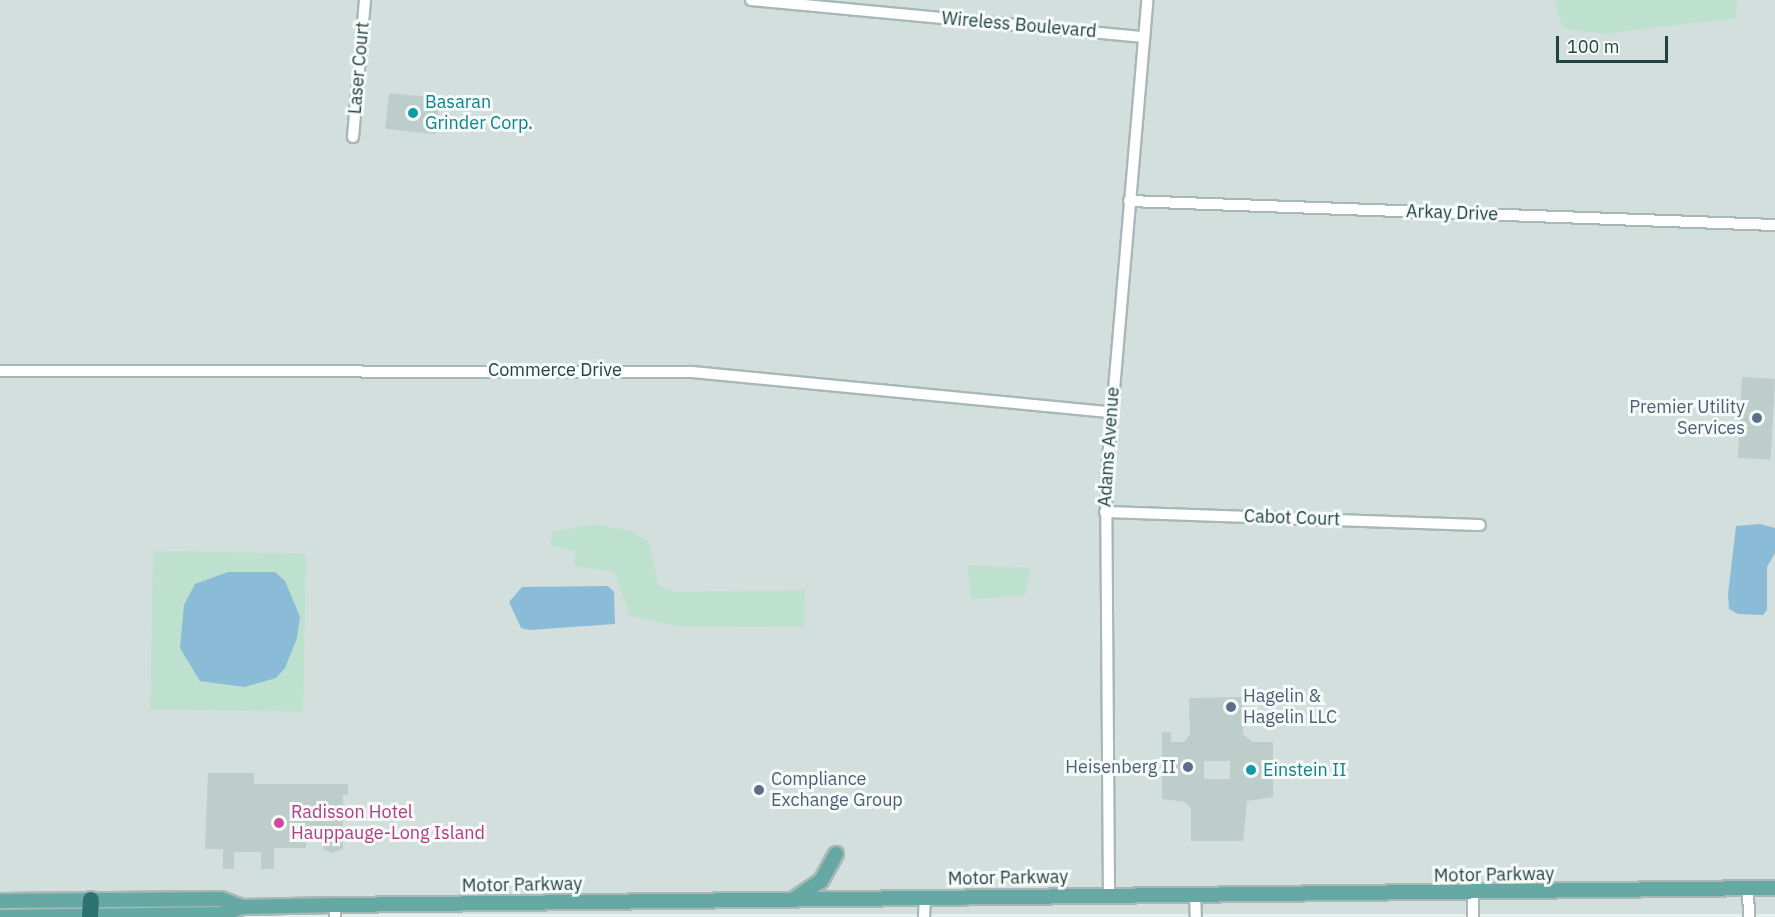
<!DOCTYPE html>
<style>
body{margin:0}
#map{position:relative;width:1775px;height:917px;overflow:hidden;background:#e5efed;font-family:"IBM Plex Sans",sans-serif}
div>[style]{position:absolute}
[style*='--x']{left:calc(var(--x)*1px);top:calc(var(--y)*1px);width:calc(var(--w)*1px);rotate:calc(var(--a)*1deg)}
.built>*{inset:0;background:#d3dfdd;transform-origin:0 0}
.green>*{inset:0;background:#bde1ce;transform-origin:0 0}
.water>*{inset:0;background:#8abcd8}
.building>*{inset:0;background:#bdcdc9;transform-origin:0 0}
.roads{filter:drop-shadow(2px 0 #a7b8b6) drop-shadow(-2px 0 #a7b8b6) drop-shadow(0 2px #a7b8b6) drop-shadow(0 -2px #a7b8b6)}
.minor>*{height:10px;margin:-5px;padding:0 5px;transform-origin:5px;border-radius:5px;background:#fff}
.major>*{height:14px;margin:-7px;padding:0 7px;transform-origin:7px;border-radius:7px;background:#66a8a4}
.highway>*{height:16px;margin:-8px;padding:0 8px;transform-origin:8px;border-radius:8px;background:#2b7271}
.dots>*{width:16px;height:16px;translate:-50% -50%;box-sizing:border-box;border:3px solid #f6fbf9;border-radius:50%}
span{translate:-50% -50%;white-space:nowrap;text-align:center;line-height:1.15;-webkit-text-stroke:6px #f6fbf9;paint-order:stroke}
.street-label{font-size:18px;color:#224341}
.culture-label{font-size:18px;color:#0d838f}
.left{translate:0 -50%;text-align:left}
.service-label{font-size:18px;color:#4e5e75}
.right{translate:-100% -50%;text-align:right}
.hotel-label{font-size:18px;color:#b23c85}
.scale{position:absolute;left:1556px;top:36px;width:112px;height:27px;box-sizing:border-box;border:3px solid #224341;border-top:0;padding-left:8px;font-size:18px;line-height:21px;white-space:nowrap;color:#224341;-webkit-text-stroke:4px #f6fbf9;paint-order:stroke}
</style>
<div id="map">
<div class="built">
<div style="left:0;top:0;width:1775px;height:914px"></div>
</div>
<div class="green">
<div style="clip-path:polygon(1554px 0,1738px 0,1735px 18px,1603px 34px,1563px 28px)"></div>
<div style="clip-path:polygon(595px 524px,631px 531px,648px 541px,659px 586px,676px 592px,805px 590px,804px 627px,675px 626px,630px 616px,614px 572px,574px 566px,575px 551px,550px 545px,553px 532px)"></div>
<div style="left:153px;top:551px;width:153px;height:158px;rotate:1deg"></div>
<div style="clip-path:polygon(967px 565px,1030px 568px,1025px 595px,971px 599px)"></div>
</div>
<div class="water">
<div style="clip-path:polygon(1760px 524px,1775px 528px,1775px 553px,1767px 567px,1767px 610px,1763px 615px,1738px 614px,1729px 609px,1728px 594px,1736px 526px)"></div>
<div style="clip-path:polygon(228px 572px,275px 572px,285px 581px,300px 617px,297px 638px,285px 668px,276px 678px,244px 687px,200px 681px,180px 648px,184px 605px,195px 584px)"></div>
<div style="clip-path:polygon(608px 586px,614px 592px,615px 624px,529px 630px,521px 628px,509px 602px,522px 587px)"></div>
</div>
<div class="building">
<div style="left:389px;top:93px;width:51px;height:36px;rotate:6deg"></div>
<div style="left:1742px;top:377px;width:33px;height:81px;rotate:3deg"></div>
<div style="clip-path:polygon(evenodd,1243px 697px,1243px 734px,1252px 742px,1273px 742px,1273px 797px,1247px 801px,1243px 841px,1191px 841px,1191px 809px,1186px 802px,1162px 799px,1162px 732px,1171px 732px,1171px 742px,1184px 742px,1190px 734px,1189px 698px,1243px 697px,1204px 761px,1230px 761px,1230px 779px,1204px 779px,1204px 761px)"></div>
<div style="clip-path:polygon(208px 773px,254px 773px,254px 784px,348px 784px,348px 795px,343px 795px,343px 849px,331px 853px,323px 849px,324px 831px,306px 831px,306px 848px,274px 848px,274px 869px,261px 869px,261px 852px,234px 852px,234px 869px,223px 869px,223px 849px,205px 849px)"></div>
</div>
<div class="roads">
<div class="minor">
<div style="--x:751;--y:0;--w:395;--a:5.4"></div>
<div style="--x:353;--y:137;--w:138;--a:-85"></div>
<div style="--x:1129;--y:201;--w:646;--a:2.13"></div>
<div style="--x:0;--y:371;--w:692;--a:0.08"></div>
<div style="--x:692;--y:372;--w:419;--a:5.5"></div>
<div style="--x:1105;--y:512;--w:375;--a:2"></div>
<div style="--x:1748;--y:889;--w:28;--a:88"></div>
<div style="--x:1195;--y:893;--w:24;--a:88"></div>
<div style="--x:1109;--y:895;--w:412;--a:-90.4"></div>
<div style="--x:1106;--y:483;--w:485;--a:-85.1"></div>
<div style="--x:335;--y:905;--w:12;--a:90"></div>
<div style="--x:924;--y:917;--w:19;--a:-87"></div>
<div style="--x:1473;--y:917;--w:23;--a:-90"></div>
</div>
<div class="major">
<div style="--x:794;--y:899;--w:32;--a:-34"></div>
<div style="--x:821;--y:881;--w:31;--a:-61"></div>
<div style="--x:0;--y:901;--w:221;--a:-0.5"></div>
<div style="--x:221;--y:899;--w:22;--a:21"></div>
<div style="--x:0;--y:917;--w:223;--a:-0.8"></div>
<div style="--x:223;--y:914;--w:20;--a:-20"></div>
<div style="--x:242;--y:907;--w:93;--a:-1.2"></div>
<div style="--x:335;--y:905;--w:1440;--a:-0.68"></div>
</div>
<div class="highway">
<div style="--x:90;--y:917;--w:17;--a:-87"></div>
</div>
</div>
<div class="dots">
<div style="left:413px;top:113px;background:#0f9aa8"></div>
<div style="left:1757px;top:418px;background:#5c6f8a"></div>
<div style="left:1231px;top:707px;background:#5c6f8a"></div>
<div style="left:1188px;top:767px;background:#5c6f8a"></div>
<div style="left:1251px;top:770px;background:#0f9aa8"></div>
<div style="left:759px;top:790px;background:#5c6f8a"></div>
<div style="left:279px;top:823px;background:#d1479c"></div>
</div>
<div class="street-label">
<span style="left:1019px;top:25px;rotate:5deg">Wireless Boulevard</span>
<span style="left:359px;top:68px;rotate:-85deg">Laser Court</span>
<span style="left:1452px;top:213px;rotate:2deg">Arkay Drive</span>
<span style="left:555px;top:370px">Commerce Drive</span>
<span style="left:1109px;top:447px;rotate:-86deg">Adams Avenue</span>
<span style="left:1292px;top:518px;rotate:2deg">Cabot Court</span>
<span style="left:1494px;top:875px;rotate:-1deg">Motor Parkway</span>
<span style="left:1008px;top:878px;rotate:-1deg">Motor Parkway</span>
<span style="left:522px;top:885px;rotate:-1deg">Motor Parkway</span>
</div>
<div class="culture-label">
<span class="left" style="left:425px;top:113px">Basaran<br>Grinder Corp.</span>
<span class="left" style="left:1263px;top:770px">Einstein II</span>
</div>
<div class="service-label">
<span class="right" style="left:1745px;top:418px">Premier Utility<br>Services</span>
<span class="left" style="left:1243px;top:707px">Hagelin &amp;<br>Hagelin LLC</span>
<span class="right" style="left:1176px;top:767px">Heisenberg II</span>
<span class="left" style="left:771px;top:790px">Compliance<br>Exchange Group</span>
</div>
<div class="hotel-label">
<span class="left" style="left:291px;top:823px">Radisson Hotel<br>Hauppauge-Long Island</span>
</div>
<div class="scale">100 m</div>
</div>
